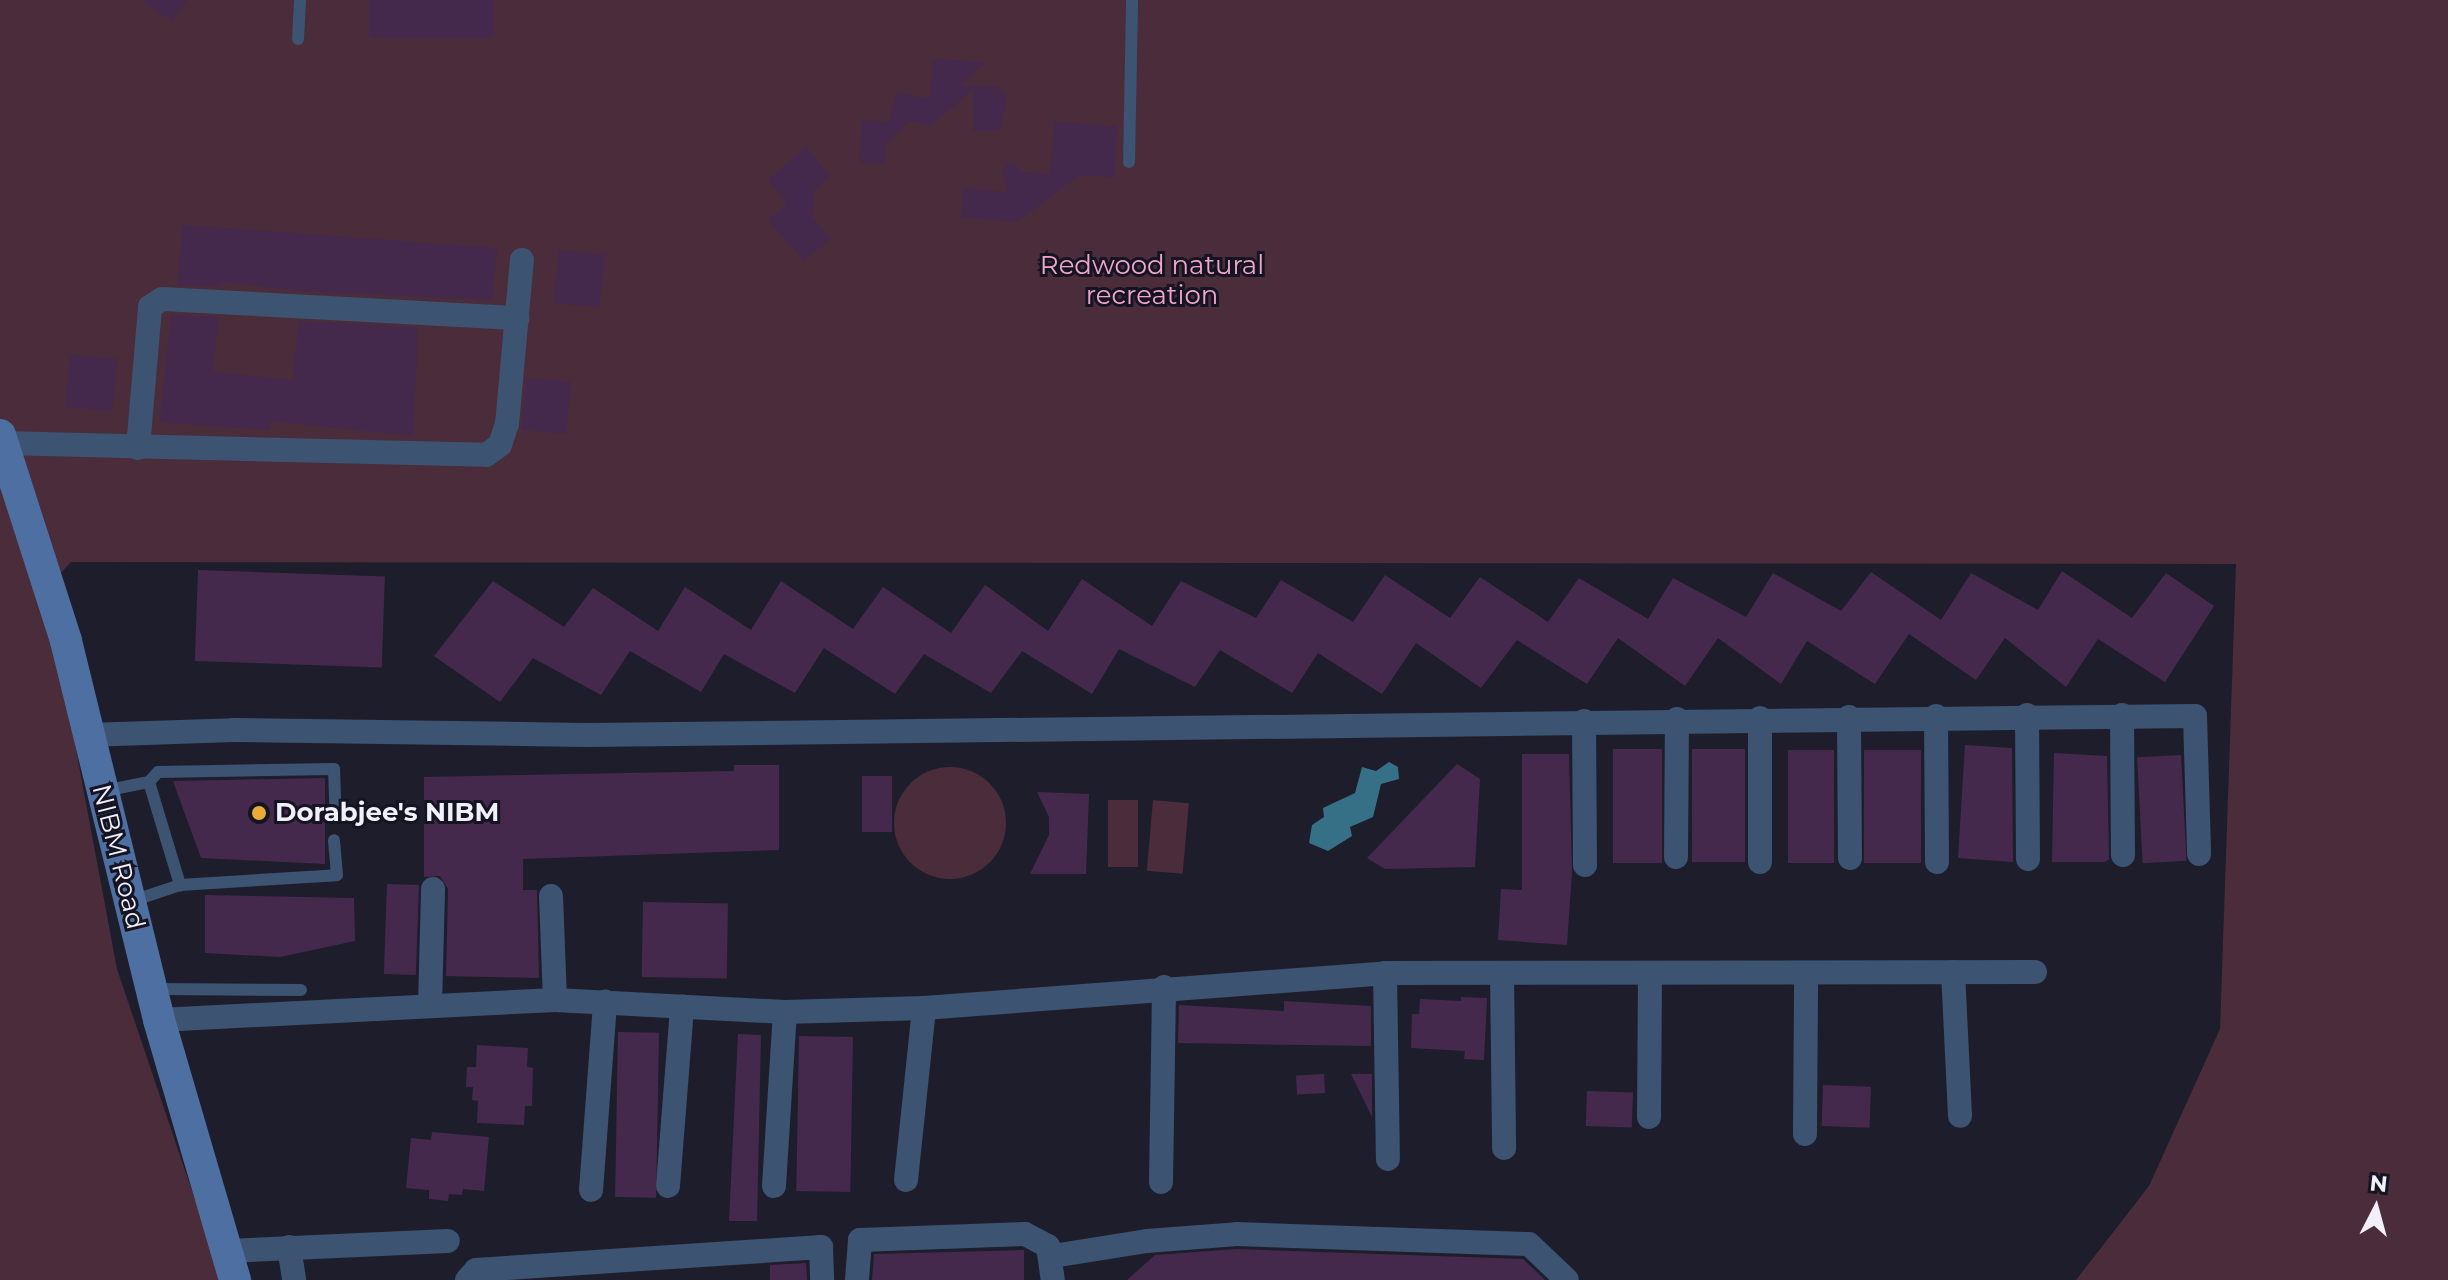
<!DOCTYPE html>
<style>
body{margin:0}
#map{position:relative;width:2448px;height:1280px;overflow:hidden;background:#1e1d2c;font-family:Montserrat,sans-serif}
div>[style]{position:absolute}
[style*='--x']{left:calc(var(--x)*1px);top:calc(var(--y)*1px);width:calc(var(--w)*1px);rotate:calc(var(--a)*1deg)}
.green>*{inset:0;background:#4a2c3b;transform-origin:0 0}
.round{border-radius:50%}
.water>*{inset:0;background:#367087}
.building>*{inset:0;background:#45294d;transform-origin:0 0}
.service>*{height:12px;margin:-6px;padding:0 6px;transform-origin:6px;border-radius:6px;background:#3d5372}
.minor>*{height:24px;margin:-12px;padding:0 12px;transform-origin:12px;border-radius:12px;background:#3d5372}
.secondary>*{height:32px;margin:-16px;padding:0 16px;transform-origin:16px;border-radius:16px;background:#4d6fa1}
.dots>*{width:22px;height:22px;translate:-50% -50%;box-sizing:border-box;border:4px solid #151422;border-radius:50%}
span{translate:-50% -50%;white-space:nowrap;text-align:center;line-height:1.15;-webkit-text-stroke:6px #151422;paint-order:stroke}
.park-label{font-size:26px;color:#f1a5ca}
.poi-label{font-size:26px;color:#f0effa;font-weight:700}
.left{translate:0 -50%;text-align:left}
.street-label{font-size:26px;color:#f0effa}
.north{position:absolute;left:2336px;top:1168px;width:80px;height:80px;-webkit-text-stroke:6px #151422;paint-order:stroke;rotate:6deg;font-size:22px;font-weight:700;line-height:32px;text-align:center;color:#f0effa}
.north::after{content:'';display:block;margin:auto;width:28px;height:36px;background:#f0effa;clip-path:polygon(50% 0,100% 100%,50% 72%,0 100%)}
</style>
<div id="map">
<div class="green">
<div style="clip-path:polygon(0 0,2448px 0,2448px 1280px,2076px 1280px,2149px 1186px,2220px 1029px,2236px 564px,71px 562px,46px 589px,117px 969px,222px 1280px,0 1280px)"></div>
<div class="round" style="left:894px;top:767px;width:112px;height:112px"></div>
<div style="left:1108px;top:800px;width:30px;height:67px"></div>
<div style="left:1153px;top:800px;width:36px;height:71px;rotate:5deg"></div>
</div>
<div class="water">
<div style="clip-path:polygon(1389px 762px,1398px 767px,1399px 779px,1381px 784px,1373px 817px,1350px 827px,1352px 836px,1328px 851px,1309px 843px,1312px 825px,1324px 817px,1323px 808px,1355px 793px,1362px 767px,1376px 771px)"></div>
</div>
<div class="building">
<div style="clip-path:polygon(142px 0,187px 0,172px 21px)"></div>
<div style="left:369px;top:0;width:124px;height:38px"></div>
<div style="clip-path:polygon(933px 59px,986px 62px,960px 86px,998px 86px,1007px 98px,999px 131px,973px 131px,973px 89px,931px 126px,910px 121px,886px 145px,884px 165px,859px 162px,862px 120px,889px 122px,897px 92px,930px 99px)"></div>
<div style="clip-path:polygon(1054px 122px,1117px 126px,1114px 177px,1080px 175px,1017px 222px,961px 217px,964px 188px,1008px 192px,1002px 170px,1011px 161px,1022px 172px,1050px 174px)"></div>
<div style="clip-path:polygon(806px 147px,830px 176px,814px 190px,812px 217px,831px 238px,804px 261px,768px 220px,788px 203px,768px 180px)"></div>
<div style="clip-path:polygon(183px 225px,497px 248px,492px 300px,302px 291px,222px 282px,221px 287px,177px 285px)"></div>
<div style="left:559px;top:250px;width:46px;height:53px;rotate:6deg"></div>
<div style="clip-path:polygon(171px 315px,218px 317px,213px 372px,293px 380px,299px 321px,418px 328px,413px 436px,270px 421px,269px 430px,160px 422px)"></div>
<div style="left:70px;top:355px;width:47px;height:52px;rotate:5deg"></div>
<div style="left:526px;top:378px;width:45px;height:52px;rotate:5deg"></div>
<div style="left:198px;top:570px;width:187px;height:91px;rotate:2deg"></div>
<div style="clip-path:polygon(2062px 571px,2132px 618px,2166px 573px,2214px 606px,2165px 682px,2098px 639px,2066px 687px,2005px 638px,1976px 680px,1909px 634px,1875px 684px,1807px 641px,1781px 684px,1718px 638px,1685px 686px,1618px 638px,1587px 684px,1517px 640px,1481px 688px,1416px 643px,1382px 694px,1318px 653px,1292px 693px,1220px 650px,1195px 687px,1119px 649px,1092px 694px,1022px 651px,991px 693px,924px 654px,895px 694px,824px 648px,795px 693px,724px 654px,701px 692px,630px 651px,601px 695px,533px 658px,500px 702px,434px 656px,493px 581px,564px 627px,593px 588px,658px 631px,685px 587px,751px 630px,781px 581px,853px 629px,883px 587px,951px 633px,985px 585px,1048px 631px,1082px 579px,1152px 626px,1181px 581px,1256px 618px,1281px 580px,1353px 622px,1385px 575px,1450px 618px,1480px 577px,1548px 622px,1579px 578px,1648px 619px,1673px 578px,1746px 617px,1773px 573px,1841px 611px,1871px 572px,1941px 620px,1971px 573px,2038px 610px)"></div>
<div style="clip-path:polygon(1965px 745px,2012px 748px,2013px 862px,1958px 858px)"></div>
<div style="left:1662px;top:749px;width:114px;height:49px;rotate:90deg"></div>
<div style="left:1692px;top:749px;width:53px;height:113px"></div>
<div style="left:1788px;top:750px;width:46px;height:113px"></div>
<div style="left:1864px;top:750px;width:57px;height:113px"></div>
<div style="clip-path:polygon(2054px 753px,2107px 756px,2109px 859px,2105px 862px,2052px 862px)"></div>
<div style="clip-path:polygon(1522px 754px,1569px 754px,1572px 873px,1567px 945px,1498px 940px,1501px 889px,1522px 890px)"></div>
<div style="left:2181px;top:755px;width:106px;height:44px;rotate:87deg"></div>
<div style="clip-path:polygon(1457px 764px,1480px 779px,1475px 867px,1385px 869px,1367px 858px)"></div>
<div style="clip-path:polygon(734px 765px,779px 765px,779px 850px,523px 859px,523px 890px,537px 890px,539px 978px,446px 976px,448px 889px,440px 876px,424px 877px,424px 777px,734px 771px)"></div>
<div style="left:862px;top:776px;width:30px;height:56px"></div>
<div style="clip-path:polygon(325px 778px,325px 864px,201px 858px,173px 781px)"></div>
<div style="clip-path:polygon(1037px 792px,1089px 794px,1086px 874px,1030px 874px,1049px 835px,1049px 817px)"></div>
<div style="left:387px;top:884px;width:32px;height:90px;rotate:2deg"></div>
<div style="clip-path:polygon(205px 895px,354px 898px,355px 941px,280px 957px,205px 953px)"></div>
<div style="left:643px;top:902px;width:85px;height:75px;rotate:1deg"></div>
<div style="clip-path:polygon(1461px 997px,1487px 998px,1484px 1060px,1464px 1059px,1465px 1051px,1411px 1048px,1412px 1014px,1419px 1014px,1420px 999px,1461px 1001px)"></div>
<div style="clip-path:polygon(1284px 1001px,1371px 1006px,1371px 1046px,1178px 1043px,1179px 1005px,1284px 1011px)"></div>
<div style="left:618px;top:1032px;width:41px;height:165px;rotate:1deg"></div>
<div style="clip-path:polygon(738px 1034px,761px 1035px,757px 1221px,729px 1221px)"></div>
<div style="left:799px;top:1036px;width:54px;height:155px;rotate:1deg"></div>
<div style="clip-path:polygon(477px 1045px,528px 1048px,527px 1067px,533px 1068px,532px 1106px,525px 1106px,524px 1125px,477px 1123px,478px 1101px,472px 1100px,473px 1087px,466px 1087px,467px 1067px,476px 1067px)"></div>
<div style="left:1324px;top:1074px;width:19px;height:28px;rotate:87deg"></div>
<div style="clip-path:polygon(1351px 1074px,1372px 1074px,1372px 1117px)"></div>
<div style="left:1823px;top:1085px;width:48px;height:41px;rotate:2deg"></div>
<div style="left:1587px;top:1091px;width:46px;height:35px;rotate:2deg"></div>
<div style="clip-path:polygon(432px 1132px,489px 1137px,484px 1191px,463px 1189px,462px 1195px,449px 1194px,448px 1201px,429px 1199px,429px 1190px,406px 1188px,411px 1138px,431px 1140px)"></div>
<div style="clip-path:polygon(1237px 1249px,1523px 1259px,1545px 1280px,1127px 1280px,1155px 1255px)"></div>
<div style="clip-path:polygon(1024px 1250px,1024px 1280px,872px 1280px,874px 1254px)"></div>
<div style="clip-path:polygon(806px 1263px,807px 1280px,770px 1280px,770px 1265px)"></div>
</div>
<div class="service">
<div style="--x:298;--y:39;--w:39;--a:-87"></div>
<div style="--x:1129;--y:162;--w:162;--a:-88.9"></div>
<div style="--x:149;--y:782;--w:108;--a:73.2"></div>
<div style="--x:104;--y:791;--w:46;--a:-11.3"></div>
<div style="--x:149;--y:782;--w:13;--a:-48"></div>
<div style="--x:158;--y:772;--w:176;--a:-1"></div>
<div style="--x:334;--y:769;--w:35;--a:88"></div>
<div style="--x:132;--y:901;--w:51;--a:-18.4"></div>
<div style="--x:180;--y:885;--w:157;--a:-3.6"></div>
<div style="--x:337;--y:875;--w:35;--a:-95"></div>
<div style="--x:154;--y:989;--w:147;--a:0.4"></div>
</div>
<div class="minor">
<div style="--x:3;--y:443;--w:483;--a:1.4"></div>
<div style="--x:486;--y:455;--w:17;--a:-36"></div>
<div style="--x:500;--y:445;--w:22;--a:-72"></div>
<div style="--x:507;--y:424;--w:165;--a:-84.8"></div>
<div style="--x:138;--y:448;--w:142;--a:-85.1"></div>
<div style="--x:150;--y:307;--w:14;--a:-34"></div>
<div style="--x:162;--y:299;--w:356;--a:3.1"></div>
<div style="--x:2027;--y:715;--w:144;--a:89.6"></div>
<div style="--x:2122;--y:715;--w:140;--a:89.6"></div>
<div style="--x:1936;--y:716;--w:146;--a:89.6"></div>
<div style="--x:1849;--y:717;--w:141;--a:89.6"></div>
<div style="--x:1584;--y:721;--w:144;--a:89.6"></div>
<div style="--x:87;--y:735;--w:147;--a:-1.9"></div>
<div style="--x:234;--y:730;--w:352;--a:0.8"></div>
<div style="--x:586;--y:735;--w:1609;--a:-0.68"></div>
<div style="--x:2195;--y:716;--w:138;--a:88.3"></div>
<div style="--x:1676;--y:857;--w:138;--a:-89.6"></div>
<div style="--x:1760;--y:862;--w:144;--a:-90"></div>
<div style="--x:551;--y:896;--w:104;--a:87.8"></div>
<div style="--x:1953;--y:972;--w:144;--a:87.2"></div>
<div style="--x:1385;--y:973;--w:186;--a:89.1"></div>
<div style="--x:1502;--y:974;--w:174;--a:89.3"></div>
<div style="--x:430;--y:1006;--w:117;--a:-88.5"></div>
<div style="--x:159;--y:1020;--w:397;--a:-2.9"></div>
<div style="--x:555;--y:1000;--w:230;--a:3"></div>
<div style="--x:785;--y:1012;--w:139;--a:-1.6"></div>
<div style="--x:924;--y:1008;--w:462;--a:-4.3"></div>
<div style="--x:1385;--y:973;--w:650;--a:-0.09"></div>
<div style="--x:1649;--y:1117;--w:143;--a:-89.6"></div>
<div style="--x:1805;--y:1134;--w:161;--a:-89.6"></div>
<div style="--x:906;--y:1180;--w:173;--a:-84"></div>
<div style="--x:1161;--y:1182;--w:195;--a:-89.1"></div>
<div style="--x:668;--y:1186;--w:180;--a:-85.5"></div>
<div style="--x:774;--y:1186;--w:174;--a:-86.4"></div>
<div style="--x:591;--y:1190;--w:189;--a:-85.7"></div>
<div style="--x:289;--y:1247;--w:33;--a:81"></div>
<div style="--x:227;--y:1251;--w:221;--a:-2.6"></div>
<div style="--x:1053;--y:1256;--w:95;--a:-9.1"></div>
<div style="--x:1147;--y:1241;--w:90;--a:-4.4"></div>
<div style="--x:1237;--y:1234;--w:292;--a:2"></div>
<div style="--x:1529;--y:1244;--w:52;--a:43.5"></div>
<div style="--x:467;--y:1280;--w:13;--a:-48"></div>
<div style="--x:476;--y:1270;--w:346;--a:-3.8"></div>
<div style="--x:821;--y:1247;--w:33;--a:88"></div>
<div style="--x:857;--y:1280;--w:40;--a:-85.7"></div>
<div style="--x:860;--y:1240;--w:165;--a:-2.1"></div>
<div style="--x:1025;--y:1234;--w:26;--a:28"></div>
<div style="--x:1048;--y:1246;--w:34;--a:82"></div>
</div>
<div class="secondary">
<div style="--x:0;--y:435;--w:216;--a:72.2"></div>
<div style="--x:66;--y:641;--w:390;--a:76.2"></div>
<div style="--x:159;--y:1020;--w:271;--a:73.7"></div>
</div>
<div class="dots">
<div style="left:259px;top:813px;background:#e8ab37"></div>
</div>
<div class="park-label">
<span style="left:1152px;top:281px">Redwood natural<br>recreation</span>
</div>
<div class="poi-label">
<span class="left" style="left:275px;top:813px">Dorabjee's NIBM</span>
</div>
<div class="street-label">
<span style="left:118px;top:857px;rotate:76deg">NIBM Road</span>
</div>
<div class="north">N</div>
</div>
